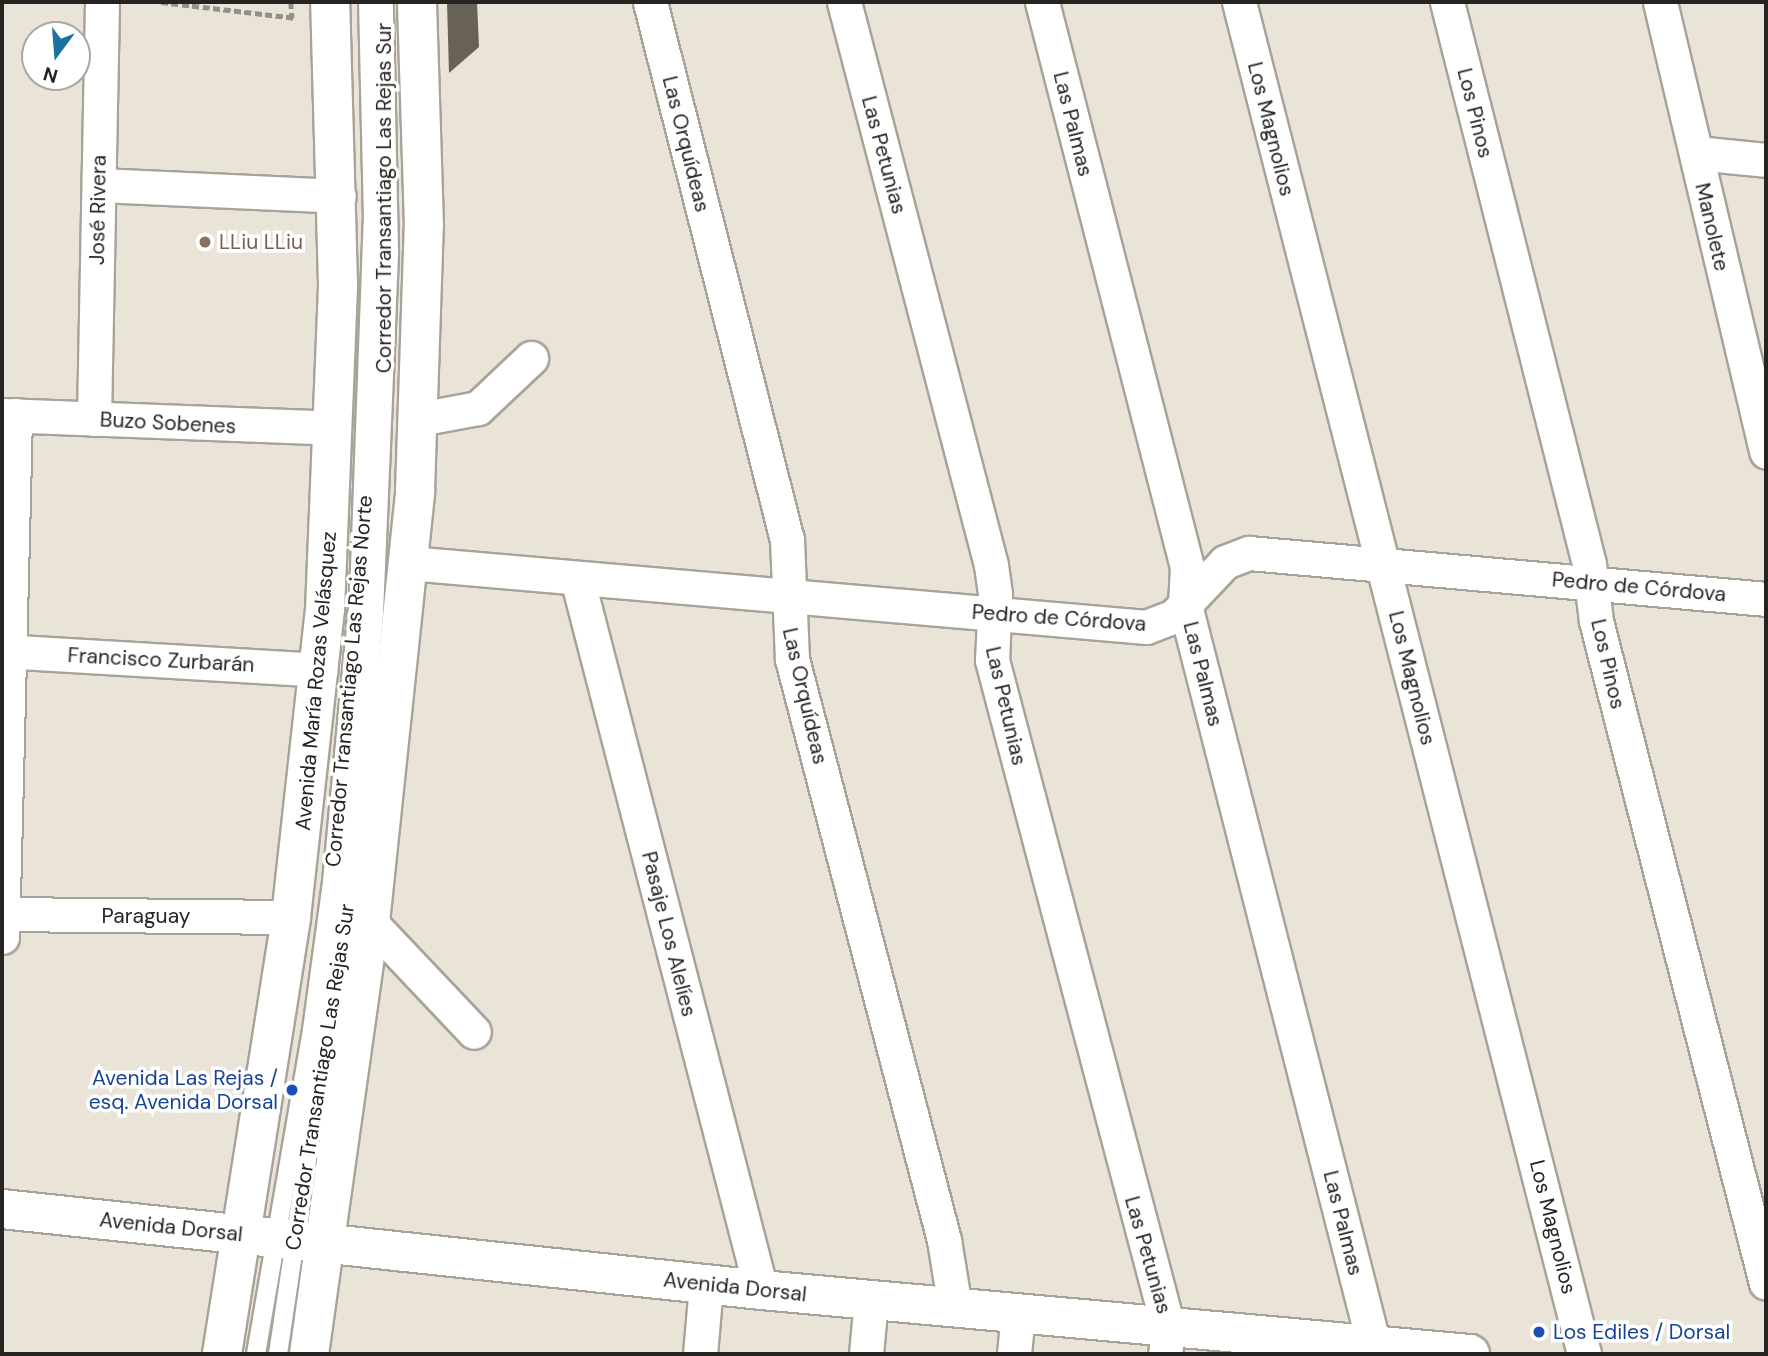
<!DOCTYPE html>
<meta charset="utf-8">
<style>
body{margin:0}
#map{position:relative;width:1768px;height:1356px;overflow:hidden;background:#e9e3d8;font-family:"DM Sans",sans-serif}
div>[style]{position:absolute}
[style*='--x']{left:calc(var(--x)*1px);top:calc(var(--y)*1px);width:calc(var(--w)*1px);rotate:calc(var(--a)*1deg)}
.building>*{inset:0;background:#686158}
.path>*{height:4.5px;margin-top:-2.25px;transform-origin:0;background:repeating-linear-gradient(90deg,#949088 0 7px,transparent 0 10.5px)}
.roads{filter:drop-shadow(2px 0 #a8a398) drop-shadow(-2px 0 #a8a398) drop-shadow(0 2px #a8a398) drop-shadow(0 -2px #a8a398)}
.service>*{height:18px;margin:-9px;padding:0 9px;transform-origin:9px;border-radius:9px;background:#fff}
.minor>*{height:33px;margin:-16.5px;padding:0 16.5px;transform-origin:16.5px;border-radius:16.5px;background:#fff}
.tertiary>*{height:38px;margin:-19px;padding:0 19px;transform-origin:19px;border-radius:19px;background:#fff}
.primary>*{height:38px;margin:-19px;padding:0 19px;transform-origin:19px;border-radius:19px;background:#fff}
.dots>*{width:19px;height:19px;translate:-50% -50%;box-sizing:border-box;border:4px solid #fff;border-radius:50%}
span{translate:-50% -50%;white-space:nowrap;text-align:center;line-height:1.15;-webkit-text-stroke:7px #fff;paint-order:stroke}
.street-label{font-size:21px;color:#262420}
.education-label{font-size:21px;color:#785e54}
.left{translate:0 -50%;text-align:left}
.transit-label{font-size:21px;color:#164399}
.right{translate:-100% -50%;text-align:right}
.frame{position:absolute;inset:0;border:4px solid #262420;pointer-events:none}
.north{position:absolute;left:21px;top:21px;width:70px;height:70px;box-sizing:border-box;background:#fff;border:2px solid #a8a7a6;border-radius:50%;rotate:196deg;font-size:19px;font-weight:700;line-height:28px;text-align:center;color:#262420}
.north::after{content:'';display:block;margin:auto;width:24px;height:32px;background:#1b72a1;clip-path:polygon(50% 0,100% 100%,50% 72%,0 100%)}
</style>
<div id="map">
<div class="building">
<div style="clip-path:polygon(447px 2px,477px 2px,479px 47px,449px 73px)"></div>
</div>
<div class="path">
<div style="--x:161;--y:2;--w:136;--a:6.8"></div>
<div style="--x:291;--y:2;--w:16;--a:86"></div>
</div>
<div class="roads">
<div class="service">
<div style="--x:256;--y:1354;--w:329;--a:-80.2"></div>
<div style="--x:312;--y:1030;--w:149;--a:-82.3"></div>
<div style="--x:332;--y:882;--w:288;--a:-84.6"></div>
<div style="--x:359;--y:595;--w:375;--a:-87.9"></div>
<div style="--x:373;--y:220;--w:218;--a:-91.3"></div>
<div style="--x:278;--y:1354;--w:500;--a:-81.5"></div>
<div style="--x:352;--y:860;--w:248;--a:-84.9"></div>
<div style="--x:374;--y:613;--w:362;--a:-87.6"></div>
<div style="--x:389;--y:251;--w:249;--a:-91.2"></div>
</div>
<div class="minor">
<div style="--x:650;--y:2;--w:555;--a:75.71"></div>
<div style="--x:787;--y:540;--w:119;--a:87.6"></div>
<div style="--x:792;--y:659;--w:601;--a:75.34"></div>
<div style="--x:944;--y:1240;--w:69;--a:80.8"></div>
<div style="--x:844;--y:2;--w:582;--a:75.37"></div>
<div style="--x:991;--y:565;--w:30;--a:82"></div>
<div style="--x:995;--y:595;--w:65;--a:92.6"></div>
<div style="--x:992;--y:660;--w:690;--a:75.22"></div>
<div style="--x:1168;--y:1327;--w:27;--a:96"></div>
<div style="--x:1042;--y:2;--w:583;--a:75.61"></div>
<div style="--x:1187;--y:567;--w:38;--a:93"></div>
<div style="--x:1185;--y:605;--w:765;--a:75.69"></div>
<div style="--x:1239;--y:2;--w:1395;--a:75.68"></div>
<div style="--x:1447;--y:2;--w:580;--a:75.82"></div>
<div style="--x:1589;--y:564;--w:57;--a:83"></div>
<div style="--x:1596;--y:621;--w:683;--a:75.6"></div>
<div style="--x:1660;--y:2;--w:462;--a:76.7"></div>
<div style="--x:1696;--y:153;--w:70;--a:5.7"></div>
<div style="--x:99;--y:185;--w:240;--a:2.6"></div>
<div style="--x:2;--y:415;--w:332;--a:2.2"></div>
<div style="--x:94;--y:419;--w:417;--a:-88.9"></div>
<div style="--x:419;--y:419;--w:60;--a:-10.6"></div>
<div style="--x:478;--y:408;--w:73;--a:-43.3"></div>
<div style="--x:409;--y:563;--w:740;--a:4.96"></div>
<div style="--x:1146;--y:627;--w:30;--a:-21"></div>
<div style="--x:1174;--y:616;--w:74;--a:-46.6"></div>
<div style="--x:1225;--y:562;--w:26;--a:-21"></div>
<div style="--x:1249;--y:553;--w:519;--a:5.08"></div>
<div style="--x:577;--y:578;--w:735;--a:75.51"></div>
<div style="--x:2;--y:651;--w:319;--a:3.4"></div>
<div style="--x:2;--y:914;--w:289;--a:0.6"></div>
<div style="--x:370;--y:922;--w:151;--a:46.6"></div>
<div style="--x:2;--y:937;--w:522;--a:-88.57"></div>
<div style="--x:700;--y:1354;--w:69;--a:-85"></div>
<div style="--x:866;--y:1354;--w:54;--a:-84.7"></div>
<div style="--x:1014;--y:1354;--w:41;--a:-84.4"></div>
</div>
<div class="tertiary">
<div style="--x:2;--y:1209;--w:763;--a:6.09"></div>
<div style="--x:761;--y:1290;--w:712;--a:5.16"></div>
</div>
<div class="primary">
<div style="--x:222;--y:1354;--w:442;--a:-81"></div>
<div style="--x:291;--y:917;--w:309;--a:-83.7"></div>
<div style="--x:325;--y:610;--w:326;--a:-87.7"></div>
<div style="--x:338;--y:284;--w:282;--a:-91.6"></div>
<div style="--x:309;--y:1354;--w:436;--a:-82"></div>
<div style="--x:370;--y:922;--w:433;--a:-84"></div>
<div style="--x:415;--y:491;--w:265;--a:-88.1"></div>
<div style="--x:424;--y:226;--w:224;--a:-91.8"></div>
</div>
</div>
<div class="dots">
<div style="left:205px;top:242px;background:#8d6e63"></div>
<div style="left:292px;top:1090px;background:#1a4fb4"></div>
<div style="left:1539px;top:1332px;background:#1a4fb4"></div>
</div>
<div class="street-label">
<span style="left:1475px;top:113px;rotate:76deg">Los Pinos</span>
<span style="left:1073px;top:124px;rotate:76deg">Las Palmas</span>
<span style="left:1271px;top:129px;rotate:76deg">Los Magnolios</span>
<span style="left:686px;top:144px;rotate:76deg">Las Orquídeas</span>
<span style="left:884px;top:155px;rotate:75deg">Las Petunias</span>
<span style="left:384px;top:198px;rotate:-90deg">Corredor Transantiago Las Rejas Sur</span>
<span style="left:98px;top:210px;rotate:-89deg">José Rivera</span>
<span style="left:1712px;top:227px;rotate:77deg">Manolete</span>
<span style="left:168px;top:423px;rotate:3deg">Buzo Sobenes</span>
<span style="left:1639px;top:587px;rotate:5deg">Pedro de Córdova</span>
<span style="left:1059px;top:618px;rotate:4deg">Pedro de Córdova</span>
<span style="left:161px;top:660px;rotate:3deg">Francisco Zurbarán</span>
<span style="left:1608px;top:664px;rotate:77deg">Los Pinos</span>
<span style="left:1203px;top:674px;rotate:76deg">Las Palmas</span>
<span style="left:1412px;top:678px;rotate:76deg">Los Magnolios</span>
<span style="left:316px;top:681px;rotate:-85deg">Avenida María Rozas Velásquez</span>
<span style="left:349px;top:681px;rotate:-85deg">Corredor Transantiago Las Rejas Norte</span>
<span style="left:805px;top:696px;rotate:77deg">Las Orquídeas</span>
<span style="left:1006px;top:706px;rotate:77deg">Las Petunias</span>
<span style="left:146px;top:916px">Paraguay</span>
<span style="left:669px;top:934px;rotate:76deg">Pasaje Los Alelíes</span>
<span style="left:320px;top:1077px;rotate:-81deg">Corredor Transantiago Las Rejas Sur</span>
<span style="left:1343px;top:1223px;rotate:76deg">Las Palmas</span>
<span style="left:171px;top:1227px;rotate:6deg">Avenida Dorsal</span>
<span style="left:1553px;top:1227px;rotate:76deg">Los Magnolios</span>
<span style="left:1148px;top:1255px;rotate:74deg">Las Petunias</span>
<span style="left:735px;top:1287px;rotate:6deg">Avenida Dorsal</span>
</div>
<div class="education-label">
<span class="left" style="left:219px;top:242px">LLiu LLiu</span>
</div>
<div class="transit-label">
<span class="right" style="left:278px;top:1090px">Avenida Las Rejas /<br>esq. Avenida Dorsal</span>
<span class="left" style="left:1553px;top:1332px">Los Ediles / Dorsal</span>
</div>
<div class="frame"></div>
<div class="north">N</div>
</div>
